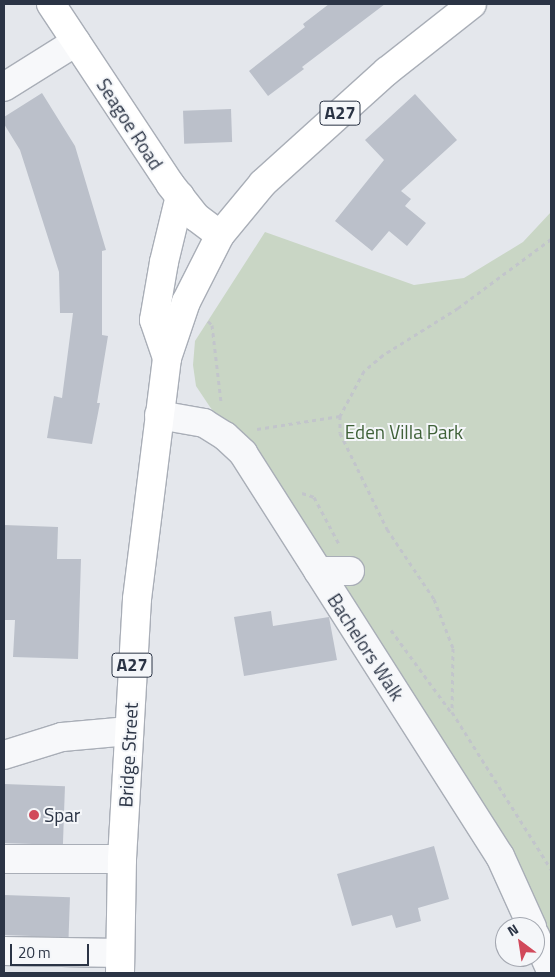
<!DOCTYPE html>
<style>
body{margin:0}
#map{position:relative;width:555px;height:977px;overflow:hidden;background:#e4e7ec;font-family:"Titillium Web",sans-serif}
div>[style]{position:absolute}
[style*='--x']{left:calc(var(--x)*1px);top:calc(var(--y)*1px);width:calc(var(--w)*1px);rotate:calc(var(--a)*1deg)}
.green>*{inset:0;background:#c9d6c5}
.building>*{inset:0;background:#bbc0ca;transform-origin:0 0}
.path>*{height:3px;margin-top:-1.5px;transform-origin:0;background:repeating-linear-gradient(90deg,#c2c5cb 0 4px,transparent 0 8px)}
.roads{filter:drop-shadow(1px 0 #a9aeb7) drop-shadow(-1px 0 #a9aeb7) drop-shadow(0 1px #a9aeb7) drop-shadow(0 -1px #a9aeb7)}
.minor>*{height:28px;margin:-14px;padding:0 14px;transform-origin:14px;border-radius:14px;background:#f7f8fa}
.major>*{height:28px;margin:-14px;padding:0 14px;transform-origin:14px;border-radius:14px;background:#fff}
.dots>*{width:14px;height:14px;translate:-50% -50%;box-sizing:border-box;border:2px solid #f4f6f9;border-radius:50%}
span{translate:-50% -50%;white-space:nowrap;text-align:center;line-height:1.15;-webkit-text-stroke:4px #f4f6f9;paint-order:stroke}
.shield-label span{padding:1px 4px;background:#f4f6f9;border:1px solid;border-radius:4px;-webkit-text-stroke-width:0}
.shield-label{font-size:18px;color:#2b3445;font-weight:700}
.street-label{font-size:19px;color:#2b3445}
.park-label{font-size:19px;color:#3f6138}
.poi-label{font-size:19px;color:#2b3445}
.left{translate:0 -50%;text-align:left}
.frame{position:absolute;inset:0;border:5px solid #2b3445;pointer-events:none}
.north{position:absolute;left:495px;top:917px;width:50px;height:50px;box-sizing:border-box;background:#f4f6f9;border:1px solid #a4a8b1;border-radius:50%;rotate:329deg;font-size:14px;font-weight:700;line-height:20px;text-align:center;color:#2b3445}
.north::after{content:'';display:block;margin:auto;width:18px;height:22px;background:#d1495b;clip-path:polygon(50% 0,100% 100%,50% 72%,0 100%)}
.scale{position:absolute;left:10px;top:944px;width:79px;height:22px;box-sizing:border-box;border:2px solid #2b3445;border-top:0;padding-left:6px;font-size:15px;line-height:18px;white-space:nowrap;color:#2b3445;-webkit-text-stroke:4px #f4f6f9;paint-order:stroke}
</style>
<div id="map">
<div class="green">
<div style="clip-path:polygon(551px 212px,551px 971px,535px 935px,233px 434px,210px 407px,196px 386px,193px 365px,195px 341px,265px 232px,414px 285px,464px 278px,523px 242px)"></div>
</div>
<div class="building">
<div style="clip-path:polygon(329px 4px,385px 4px,302px 67px,304px 69px,268px 96px,249px 71px,305px 27px,303px 24px)"></div>
<div style="clip-path:polygon(42px 93px,75px 146px,106px 250px,102px 251px,102px 335px,108px 336px,97px 403px,100px 403px,92px 444px,47px 438px,54px 396px,62px 398px,73px 313px,60px 313px,59px 272px,20px 150px,4px 124px,4px 117px)"></div>
<div style="clip-path:polygon(415px 94px,457px 140px,401px 191px,411px 199px,405px 206px,426px 223px,407px 246px,389px 231px,372px 251px,335px 221px,384px 160px,365px 140px)"></div>
<div style="left:231px;top:109px;width:33px;height:48px;rotate:88deg"></div>
<div style="clip-path:polygon(4px 525px,58px 527px,57px 559px,81px 559px,78px 659px,13px 657px,15px 620px,4px 620px)"></div>
<div style="clip-path:polygon(271px 611px,273px 626px,329px 617px,337px 660px,244px 676px,234px 617px)"></div>
<div style="left:4px;top:784px;width:61px;height:59px;rotate:2deg"></div>
<div style="clip-path:polygon(434px 846px,449px 899px,418px 908px,421px 921px,396px 928px,392px 915px,352px 926px,337px 874px)"></div>
<div style="left:4px;top:895px;width:66px;height:40px;rotate:2deg"></div>
</div>
<div class="path">
<div style="--x:551;--y:239;--w:116;--a:143.4"></div>
<div style="--x:458;--y:308;--w:89;--a:147.9"></div>
<div style="--x:383;--y:355;--w:25;--a:140"></div>
<div style="--x:364;--y:371;--w:51;--a:118.1"></div>
<div style="--x:340;--y:416;--w:17;--a:90"></div>
<div style="--x:340;--y:433;--w:107;--a:63.9"></div>
<div style="--x:387;--y:529;--w:84;--a:56.1"></div>
<div style="--x:434;--y:599;--w:53;--a:68.8"></div>
<div style="--x:453;--y:648;--w:64;--a:90.9"></div>
<div style="--x:452;--y:712;--w:186;--a:57.8"></div>
<div style="--x:208;--y:321;--w:6;--a:45"></div>
<div style="--x:212;--y:325;--w:78;--a:83.3"></div>
<div style="--x:257;--y:429;--w:84;--a:-8.9"></div>
<div style="--x:302;--y:493;--w:13;--a:18"></div>
<div style="--x:314;--y:497;--w:53;--a:62"></div>
<div style="--x:391;--y:630;--w:102;--a:53.8"></div>
</div>
<div class="roads">
<div class="minor">
<div style="--x:4;--y:87;--w:85;--a:-32"></div>
<div style="--x:159;--y:415;--w:46;--a:10.1"></div>
<div style="--x:204;--y:423;--w:25;--a:32"></div>
<div style="--x:225;--y:436;--w:25;--a:43"></div>
<div style="--x:243;--y:453;--w:478;--a:57.5"></div>
<div style="--x:500;--y:856;--w:78;--a:65.7"></div>
<div style="--x:318;--y:571;--w:32;--a:0"></div>
<div style="--x:4;--y:755;--w:61;--a:-17.2"></div>
<div style="--x:62;--y:737;--w:67;--a:-5.1"></div>
<div style="--x:4;--y:859;--w:118;--a:0"></div>
<div style="--x:535;--y:935;--w:39;--a:66"></div>
<div style="--x:4;--y:951;--w:116;--a:1"></div>
</div>
<div class="major">
<div style="--x:51;--y:4;--w:216;--a:56.5"></div>
<div style="--x:170;--y:184;--w:42;--a:51.8"></div>
<div style="--x:196;--y:217;--w:30;--a:37"></div>
<div style="--x:167;--y:358;--w:40;--a:-108.9"></div>
<div style="--x:154;--y:320;--w:59;--a:-80.2"></div>
<div style="--x:164;--y:262;--w:68;--a:-76.4"></div>
<div style="--x:120;--y:973;--w:114;--a:-89"></div>
<div style="--x:122;--y:859;--w:260;--a:-86.7"></div>
<div style="--x:137;--y:599;--w:243;--a:-82.9"></div>
<div style="--x:167;--y:358;--w:59;--a:-71.3"></div>
<div style="--x:186;--y:302;--w:75;--a:-63.1"></div>
<div style="--x:220;--y:235;--w:67;--a:-50.4"></div>
<div style="--x:263;--y:183;--w:167;--a:-42.1"></div>
<div style="--x:387;--y:71;--w:108;--a:-38.2"></div>
</div>
</div>
<div class="dots">
<div style="left:34px;top:815px;background:#d1495b"></div>
</div>
<div class="shield-label">
<span style="left:340px;top:113px">A27</span>
<span style="left:132px;top:665px">A27</span>
</div>
<div class="street-label">
<span style="left:130px;top:124px;rotate:57deg">Seagoe Road</span>
<span style="left:366px;top:647px;rotate:57deg">Bachelors Walk</span>
<span style="left:128px;top:755px;rotate:-87deg">Bridge Street</span>
</div>
<div class="park-label">
<span style="left:404px;top:432px">Eden Villa Park</span>
</div>
<div class="poi-label">
<span class="left" style="left:44px;top:815px">Spar</span>
</div>
<div class="frame"></div>
<div class="north">N</div>
<div class="scale">20 m</div>
</div>
